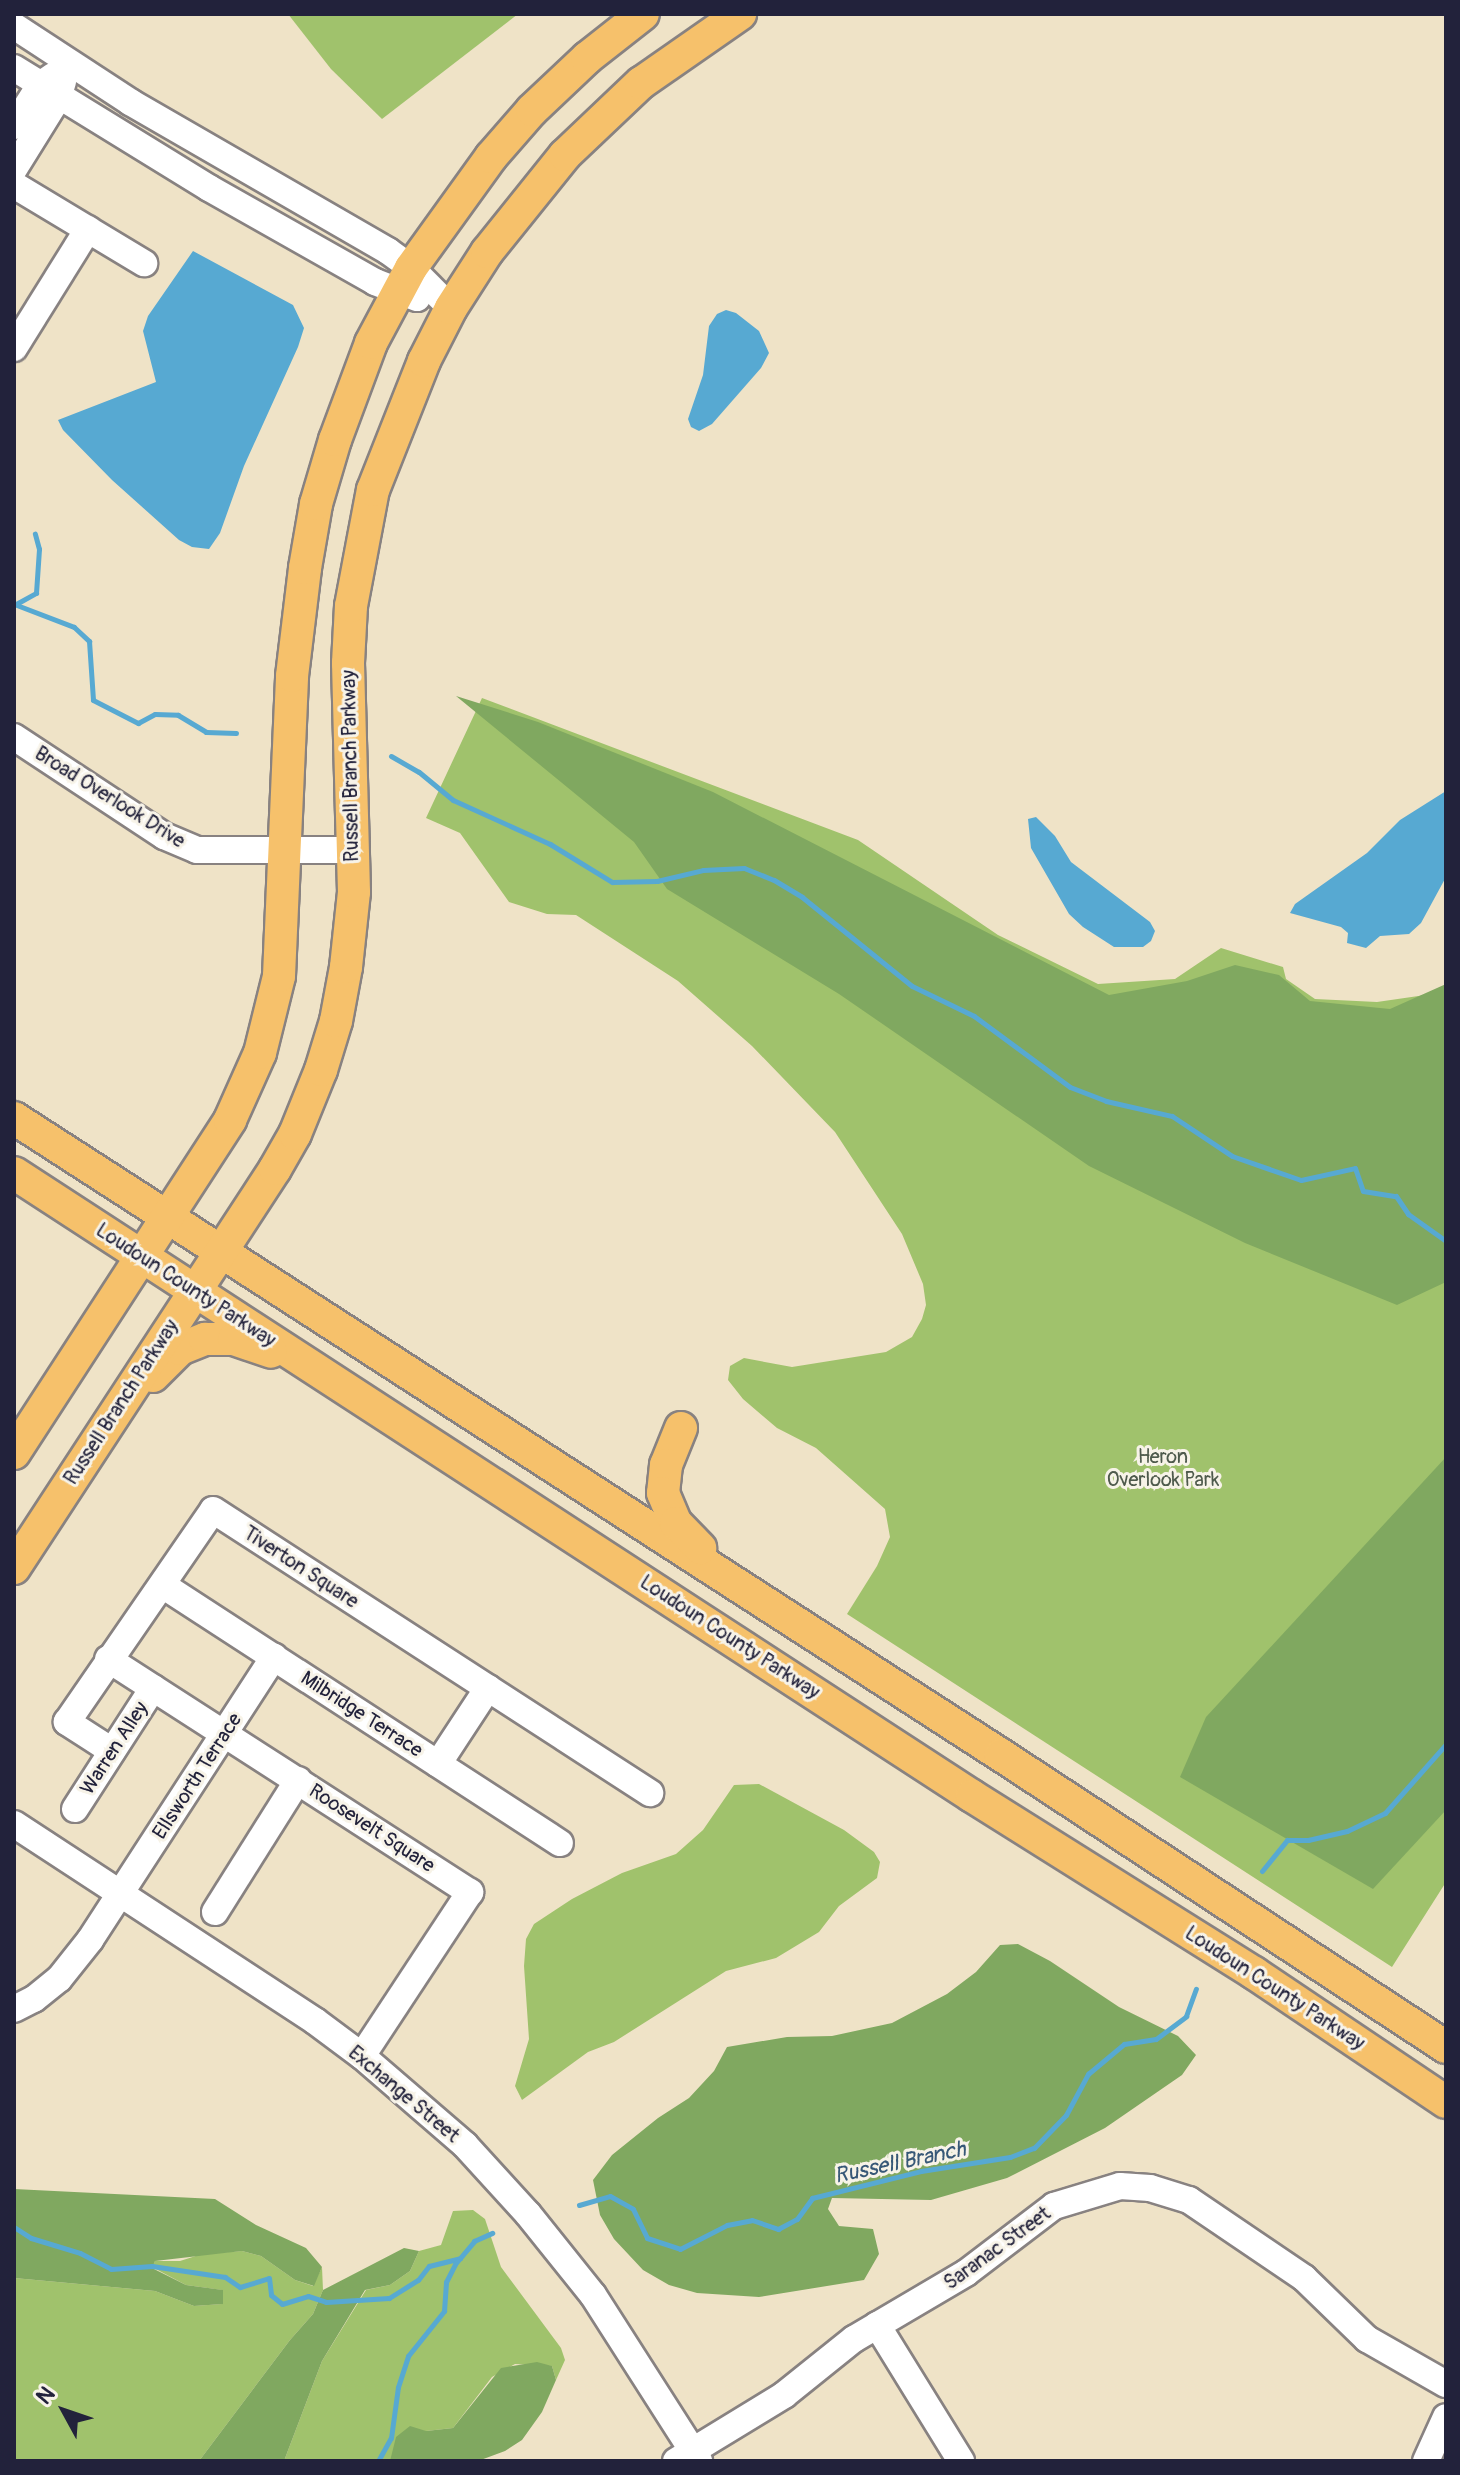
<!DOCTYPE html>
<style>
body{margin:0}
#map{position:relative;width:1460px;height:2475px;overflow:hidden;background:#efe3c7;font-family:Pangolin,sans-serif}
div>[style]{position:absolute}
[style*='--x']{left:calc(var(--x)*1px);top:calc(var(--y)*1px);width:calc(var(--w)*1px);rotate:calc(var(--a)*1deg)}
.green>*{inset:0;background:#a0c26c}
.forest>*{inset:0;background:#80a860}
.water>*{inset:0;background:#57a9d2}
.stream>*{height:5px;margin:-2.5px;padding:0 2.5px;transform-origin:2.5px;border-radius:2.5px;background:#57a9d2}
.roads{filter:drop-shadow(2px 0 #888281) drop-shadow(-2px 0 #888281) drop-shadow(0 2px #888281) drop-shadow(0 -2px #888281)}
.minor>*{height:26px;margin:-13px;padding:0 13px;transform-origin:13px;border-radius:13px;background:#fff}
.major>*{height:32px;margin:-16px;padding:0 16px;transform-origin:16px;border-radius:16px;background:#f6c16b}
span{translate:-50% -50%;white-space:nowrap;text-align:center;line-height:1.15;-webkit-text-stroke:6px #f7f3e8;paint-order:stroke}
.street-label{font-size:20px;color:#22223b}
.park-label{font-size:20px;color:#4e5a4c}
.water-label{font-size:22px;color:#375877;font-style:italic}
.frame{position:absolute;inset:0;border:16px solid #22223b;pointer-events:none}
.north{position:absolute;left:24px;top:2371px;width:80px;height:80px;-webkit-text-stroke:6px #f7f3e8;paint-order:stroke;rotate:310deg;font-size:22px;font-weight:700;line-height:32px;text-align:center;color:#22223b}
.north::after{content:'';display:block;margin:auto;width:28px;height:36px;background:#22223b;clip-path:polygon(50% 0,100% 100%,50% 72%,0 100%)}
</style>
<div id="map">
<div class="green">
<div style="clip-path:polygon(288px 14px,518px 14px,382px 119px,331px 69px)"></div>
<div style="clip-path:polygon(482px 698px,858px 840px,998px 935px,1098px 984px,1175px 979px,1221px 948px,1283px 967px,1286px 979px,1315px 999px,1377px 1002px,1446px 992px,1446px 1882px,1392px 1967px,847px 1614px,877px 1566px,890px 1537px,885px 1509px,816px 1448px,777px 1428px,743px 1399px,728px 1380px,730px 1366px,744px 1358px,792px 1367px,886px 1352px,912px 1337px,922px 1319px,926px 1305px,923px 1284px,902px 1234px,835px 1132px,752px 1046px,678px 981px,576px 915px,547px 914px,509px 902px,460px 833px,426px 818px)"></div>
<div style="clip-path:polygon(759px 1784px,844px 1830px,874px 1852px,880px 1862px,877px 1878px,839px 1906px,819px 1932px,776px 1958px,726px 1971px,614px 2042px,588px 2052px,522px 2100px,515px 2086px,529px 2039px,524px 1966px,526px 1939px,534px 1924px,572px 1899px,622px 1873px,676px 1854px,703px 1830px,734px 1785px)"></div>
<div style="clip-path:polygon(473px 2210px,485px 2219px,501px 2267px,561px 2348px,565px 2360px,556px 2380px,552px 2366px,515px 2364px,492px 2377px,453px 2428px,426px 2431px,390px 2461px,284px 2461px,322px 2361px,366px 2290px,390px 2285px,410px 2271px,419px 2251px,441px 2245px,453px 2211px)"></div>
<div style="clip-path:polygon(242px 2251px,261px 2256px,295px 2280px,313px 2286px,322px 2267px,323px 2290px,313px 2314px,290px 2340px,199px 2461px,14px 2461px,14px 2278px,155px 2291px,194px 2306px,222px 2304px,222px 2290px,186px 2285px,152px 2267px,155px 2261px,180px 2261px,202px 2254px)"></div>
</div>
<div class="forest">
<div style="clip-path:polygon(456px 696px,538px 722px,713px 792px,1109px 995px,1187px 981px,1235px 965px,1279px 975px,1310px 1001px,1390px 1009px,1446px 984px,1446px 1282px,1397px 1305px,1245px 1243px,1089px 1166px,839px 994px,667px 889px,634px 842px)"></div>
<div style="clip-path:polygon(1446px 1457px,1446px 1810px,1373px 1889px,1180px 1777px,1206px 1717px)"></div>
<div style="clip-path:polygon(1018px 1944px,1050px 1961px,1119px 2007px,1178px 2036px,1196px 2055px,1182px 2075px,1105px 2128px,1007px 2178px,931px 2200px,832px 2198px,828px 2209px,839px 2226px,873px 2229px,879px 2254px,864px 2280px,759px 2297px,697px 2293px,669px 2285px,643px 2270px,614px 2239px,600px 2215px,593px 2180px,612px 2155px,658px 2118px,689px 2098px,714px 2071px,727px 2047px,787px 2037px,832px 2036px,892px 2023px,947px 1994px,976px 1972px,1000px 1945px)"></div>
<div style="clip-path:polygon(14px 2189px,215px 2199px,256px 2225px,306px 2248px,322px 2267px,314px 2286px,295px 2280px,261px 2256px,242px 2251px,155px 2261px,152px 2268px,186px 2285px,223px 2290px,223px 2304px,194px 2306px,155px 2291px,14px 2278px)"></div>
<div style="clip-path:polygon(404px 2248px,419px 2251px,410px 2271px,390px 2285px,365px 2290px,322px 2361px,284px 2461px,199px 2461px,290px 2340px,313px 2314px,323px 2290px)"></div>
<div style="clip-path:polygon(537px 2362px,552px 2366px,556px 2380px,542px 2412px,522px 2440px,505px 2451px,478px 2461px,390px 2461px,396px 2437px,410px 2426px,426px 2431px,453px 2428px,501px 2368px)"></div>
</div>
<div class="water">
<div style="clip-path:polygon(193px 251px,293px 305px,304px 328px,298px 347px,244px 466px,220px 533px,209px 549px,192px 547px,179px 540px,112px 480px,63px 430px,58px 420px,156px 382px,143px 331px,148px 316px)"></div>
<div style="clip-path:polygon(726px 310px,736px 313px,759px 331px,769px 353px,761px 368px,712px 424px,699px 431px,691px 427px,688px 419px,703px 375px,709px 326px,717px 314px)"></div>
<div style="clip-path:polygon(1446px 791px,1446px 877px,1421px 923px,1409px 934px,1380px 936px,1366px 948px,1347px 943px,1348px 933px,1341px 927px,1290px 913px,1295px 904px,1367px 853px,1400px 820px)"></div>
<div style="clip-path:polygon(1036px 817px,1055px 836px,1071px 862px,1150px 922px,1155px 931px,1151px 941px,1143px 947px,1114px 947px,1083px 927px,1069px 914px,1031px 848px,1028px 819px)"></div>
</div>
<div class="stream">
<div style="--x:14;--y:604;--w:64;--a:21"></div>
<div style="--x:74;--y:627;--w:21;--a:43"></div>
<div style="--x:89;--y:641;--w:59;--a:86.1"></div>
<div style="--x:93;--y:700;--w:51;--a:27.1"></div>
<div style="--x:138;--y:723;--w:19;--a:-28"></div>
<div style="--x:155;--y:714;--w:23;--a:2"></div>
<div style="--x:178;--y:715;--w:33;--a:31"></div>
<div style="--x:206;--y:732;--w:30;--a:2"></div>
<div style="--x:16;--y:604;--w:23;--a:-29"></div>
<div style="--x:36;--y:593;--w:44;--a:-86.1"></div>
<div style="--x:39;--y:549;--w:16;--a:-105"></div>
<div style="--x:391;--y:756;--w:32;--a:30"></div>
<div style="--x:419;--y:772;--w:44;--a:39.5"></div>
<div style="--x:453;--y:800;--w:107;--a:24.4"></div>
<div style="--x:550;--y:844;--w:73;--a:31.5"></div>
<div style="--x:612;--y:882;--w:45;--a:-1.3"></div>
<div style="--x:657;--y:881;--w:47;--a:-13.4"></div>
<div style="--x:703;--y:870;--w:41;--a:-2.8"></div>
<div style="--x:744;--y:868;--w:32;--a:22"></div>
<div style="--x:774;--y:880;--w:33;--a:31"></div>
<div style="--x:802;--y:897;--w:141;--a:39"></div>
<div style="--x:912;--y:986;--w:69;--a:25.8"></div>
<div style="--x:974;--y:1016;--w:119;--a:36.5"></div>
<div style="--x:1070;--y:1087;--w:39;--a:21"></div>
<div style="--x:1106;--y:1101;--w:68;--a:12.8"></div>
<div style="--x:1172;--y:1116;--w:72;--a:33.7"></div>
<div style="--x:1232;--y:1156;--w:73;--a:19.2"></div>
<div style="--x:1301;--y:1180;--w:55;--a:-12.5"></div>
<div style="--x:1355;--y:1168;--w:24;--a:71"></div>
<div style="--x:1363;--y:1191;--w:33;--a:9"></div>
<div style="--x:1396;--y:1196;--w:22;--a:56"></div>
<div style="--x:1408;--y:1214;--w:47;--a:35.4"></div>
<div style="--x:1262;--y:1871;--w:40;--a:-51"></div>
<div style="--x:1287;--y:1840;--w:21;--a:0"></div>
<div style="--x:1308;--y:1840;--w:40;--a:-13"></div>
<div style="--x:1347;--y:1831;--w:42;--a:-25.3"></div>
<div style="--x:1385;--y:1813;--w:92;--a:-48.5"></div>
<div style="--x:579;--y:2205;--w:32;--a:-16"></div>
<div style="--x:610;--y:2196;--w:26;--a:29"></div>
<div style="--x:633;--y:2209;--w:32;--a:64"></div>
<div style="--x:647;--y:2238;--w:35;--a:18"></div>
<div style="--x:680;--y:2249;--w:53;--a:-27.1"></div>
<div style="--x:727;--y:2225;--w:25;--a:-11"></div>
<div style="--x:752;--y:2220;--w:28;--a:19"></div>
<div style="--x:778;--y:2229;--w:21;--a:-28"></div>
<div style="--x:797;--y:2219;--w:26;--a:-54"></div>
<div style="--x:812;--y:2198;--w:112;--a:-13.9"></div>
<div style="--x:921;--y:2171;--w:90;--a:-8.9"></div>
<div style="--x:1010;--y:2157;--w:26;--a:-21"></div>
<div style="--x:1034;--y:2148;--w:46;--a:-45.9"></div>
<div style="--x:1066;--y:2115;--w:47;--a:-61.8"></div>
<div style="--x:1088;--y:2074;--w:47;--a:-39.8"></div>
<div style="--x:1124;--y:2044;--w:32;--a:-9"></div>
<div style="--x:1156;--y:2039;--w:38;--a:-37"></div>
<div style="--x:1186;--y:2016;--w:29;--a:-70"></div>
<div style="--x:14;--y:2227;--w:20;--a:33"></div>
<div style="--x:31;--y:2238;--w:51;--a:17"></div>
<div style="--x:80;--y:2253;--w:35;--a:27"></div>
<div style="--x:111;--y:2269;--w:41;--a:-4.2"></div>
<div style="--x:152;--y:2266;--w:74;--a:8.6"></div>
<div style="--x:225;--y:2277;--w:18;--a:34"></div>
<div style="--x:240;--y:2287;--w:30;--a:-17"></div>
<div style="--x:269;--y:2278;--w:17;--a:83"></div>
<div style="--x:271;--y:2295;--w:14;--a:39"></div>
<div style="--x:282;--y:2304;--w:27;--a:-17"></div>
<div style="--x:308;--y:2296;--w:19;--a:18"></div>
<div style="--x:326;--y:2302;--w:63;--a:-3.6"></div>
<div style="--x:389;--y:2298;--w:34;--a:-32"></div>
<div style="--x:418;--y:2280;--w:18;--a:-52"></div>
<div style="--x:429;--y:2266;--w:32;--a:-14"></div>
<div style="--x:378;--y:2461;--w:26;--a:-61"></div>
<div style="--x:391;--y:2438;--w:51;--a:-82.2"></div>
<div style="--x:398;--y:2387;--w:33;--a:-72"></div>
<div style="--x:408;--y:2356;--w:58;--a:-51.3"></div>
<div style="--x:444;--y:2311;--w:29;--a:-86"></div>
<div style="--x:446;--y:2282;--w:20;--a:-63"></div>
<div style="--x:455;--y:2264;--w:30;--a:-50"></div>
<div style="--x:474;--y:2241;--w:20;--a:-24"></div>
</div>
<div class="roads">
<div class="minor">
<div style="--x:14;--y:26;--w:139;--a:33.2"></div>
<div style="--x:130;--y:102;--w:298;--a:30"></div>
<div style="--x:388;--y:251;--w:29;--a:36"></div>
<div style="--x:411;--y:268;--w:57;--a:45"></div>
<div style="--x:14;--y:68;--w:229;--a:31.6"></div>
<div style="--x:209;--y:188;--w:191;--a:29.5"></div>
<div style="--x:375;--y:282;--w:45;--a:20.9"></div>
<div style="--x:14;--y:126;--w:49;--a:-57.6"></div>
<div style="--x:40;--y:85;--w:16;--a:-35"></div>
<div style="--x:14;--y:169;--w:84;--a:-58.2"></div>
<div style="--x:58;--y:98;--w:17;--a:-73"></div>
<div style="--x:14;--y:185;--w:152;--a:31"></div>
<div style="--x:14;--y:348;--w:140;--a:-58.1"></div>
<div style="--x:14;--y:737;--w:180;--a:33.4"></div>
<div style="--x:164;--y:836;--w:36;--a:23"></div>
<div style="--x:197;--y:850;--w:155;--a:0"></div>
<div style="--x:164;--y:1586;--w:472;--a:33"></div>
<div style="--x:108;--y:1659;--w:431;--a:32.8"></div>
<div style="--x:470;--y:1892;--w:196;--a:123.4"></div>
<div style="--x:112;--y:1751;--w:54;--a:-147.2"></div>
<div style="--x:67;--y:1722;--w:257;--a:-55.4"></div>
<div style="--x:213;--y:1510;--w:521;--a:32.93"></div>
<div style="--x:438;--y:1764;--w:91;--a:-56.7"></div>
<div style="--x:75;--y:1809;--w:144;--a:-57.2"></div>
<div style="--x:14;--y:1824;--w:360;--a:33.2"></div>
<div style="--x:315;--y:2021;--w:59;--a:36.7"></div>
<div style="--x:362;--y:2056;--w:136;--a:40.8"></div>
<div style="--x:465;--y:2145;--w:93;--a:47.6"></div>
<div style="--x:528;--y:2214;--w:104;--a:51.3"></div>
<div style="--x:593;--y:2295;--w:197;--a:57.4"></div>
<div style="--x:215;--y:1912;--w:156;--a:-57.8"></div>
<div style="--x:14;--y:2009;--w:22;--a:-27"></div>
<div style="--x:34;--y:1999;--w:32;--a:-39"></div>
<div style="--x:59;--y:1979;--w:50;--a:-51.5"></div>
<div style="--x:90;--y:1940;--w:338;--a:-57"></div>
<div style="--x:877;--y:2325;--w:160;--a:58.3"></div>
<div style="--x:676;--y:2461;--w:127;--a:-31.4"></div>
<div style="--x:784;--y:2395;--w:90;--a:-38.7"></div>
<div style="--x:854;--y:2339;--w:130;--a:-30.5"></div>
<div style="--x:966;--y:2273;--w:111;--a:-37.3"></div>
<div style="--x:1054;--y:2206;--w:69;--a:-16.9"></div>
<div style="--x:1120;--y:2186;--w:30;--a:4"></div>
<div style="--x:1150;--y:2188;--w:41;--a:17.1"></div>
<div style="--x:1189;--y:2200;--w:139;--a:34.1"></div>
<div style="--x:1304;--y:2278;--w:88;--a:44.1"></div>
<div style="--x:1367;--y:2339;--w:91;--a:29.7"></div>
<div style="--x:1426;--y:2461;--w:48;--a:-65.6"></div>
</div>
<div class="major">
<div style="--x:14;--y:1118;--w:1175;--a:32.84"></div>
<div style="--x:1001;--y:1755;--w:532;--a:33.27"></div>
<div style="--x:14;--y:1173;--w:1143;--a:33.04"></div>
<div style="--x:972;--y:1796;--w:333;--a:32.1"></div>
<div style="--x:1254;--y:1973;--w:231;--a:33.9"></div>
<div style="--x:153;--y:1376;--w:38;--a:-45"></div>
<div style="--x:180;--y:1349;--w:27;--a:-22"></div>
<div style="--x:205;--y:1339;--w:29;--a:0"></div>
<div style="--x:234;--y:1339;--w:39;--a:19"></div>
<div style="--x:681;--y:1428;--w:40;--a:112"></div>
<div style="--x:666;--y:1465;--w:28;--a:96"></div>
<div style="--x:663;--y:1493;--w:33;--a:67"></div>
<div style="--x:676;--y:1523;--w:35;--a:46"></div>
<div style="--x:14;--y:1453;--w:397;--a:-57"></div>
<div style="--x:230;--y:1120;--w:73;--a:-65.9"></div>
<div style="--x:260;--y:1053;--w:79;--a:-76.1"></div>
<div style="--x:279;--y:976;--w:300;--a:-87.5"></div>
<div style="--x:292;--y:676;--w:109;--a:-83.1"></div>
<div style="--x:305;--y:568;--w:65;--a:-80.2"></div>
<div style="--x:316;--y:504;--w:67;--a:-73.5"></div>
<div style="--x:335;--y:440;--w:103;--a:-69.6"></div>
<div style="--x:371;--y:343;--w:85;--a:-61.9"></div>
<div style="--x:411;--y:268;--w:137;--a:-54.2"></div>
<div style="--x:491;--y:157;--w:62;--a:-48.9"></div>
<div style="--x:532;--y:110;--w:76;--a:-43.4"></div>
<div style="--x:587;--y:58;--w:71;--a:-38.2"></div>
<div style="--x:14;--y:1568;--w:477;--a:-56.8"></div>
<div style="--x:275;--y:1169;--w:40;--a:-60.3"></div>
<div style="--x:295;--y:1134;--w:69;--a:-67.9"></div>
<div style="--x:321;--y:1070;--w:51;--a:-73"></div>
<div style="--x:336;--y:1021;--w:55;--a:-79.5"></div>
<div style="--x:346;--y:967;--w:75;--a:-83.9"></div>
<div style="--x:354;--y:892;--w:229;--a:-91.5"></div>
<div style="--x:348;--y:663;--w:57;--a:-87"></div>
<div style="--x:351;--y:606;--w:118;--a:-79.3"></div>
<div style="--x:373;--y:490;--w:139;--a:-68.4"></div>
<div style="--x:424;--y:361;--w:59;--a:-63"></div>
<div style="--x:451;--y:308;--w:67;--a:-57.3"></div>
<div style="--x:487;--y:252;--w:124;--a:-51.2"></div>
<div style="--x:565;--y:155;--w:105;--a:-43.5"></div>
<div style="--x:641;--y:83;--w:121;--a:-34.9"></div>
</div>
</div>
<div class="street-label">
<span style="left:350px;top:766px;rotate:-91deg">Russell Branch Parkway</span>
<span style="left:110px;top:797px;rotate:32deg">Broad Overlook Drive</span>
<span style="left:186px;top:1285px;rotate:33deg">Loudoun County Parkway</span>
<span style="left:121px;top:1402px;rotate:-57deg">Russell Branch Parkway</span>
<span style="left:301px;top:1567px;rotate:33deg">Tiverton Square</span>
<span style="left:730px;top:1637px;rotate:33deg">Loudoun County Parkway</span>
<span style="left:362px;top:1714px;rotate:33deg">Milbridge Terrace</span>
<span style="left:114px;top:1748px;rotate:-57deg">Warren Alley</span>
<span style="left:197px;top:1776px;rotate:-57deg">Ellsworth Terrace</span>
<span style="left:372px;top:1828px;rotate:33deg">Roosevelt Square</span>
<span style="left:1275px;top:1988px;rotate:33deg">Loudoun County Parkway</span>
<span style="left:404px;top:2094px;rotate:40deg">Exchange Street</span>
<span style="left:997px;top:2248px;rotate:-36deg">Saranac Street</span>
</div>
<div class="park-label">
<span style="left:1163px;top:1468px">Heron<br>Overlook Park</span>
</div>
<div class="water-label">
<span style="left:900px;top:2163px;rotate:-12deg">Russell Branch</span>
</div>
<div class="frame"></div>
<div class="north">N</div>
</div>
